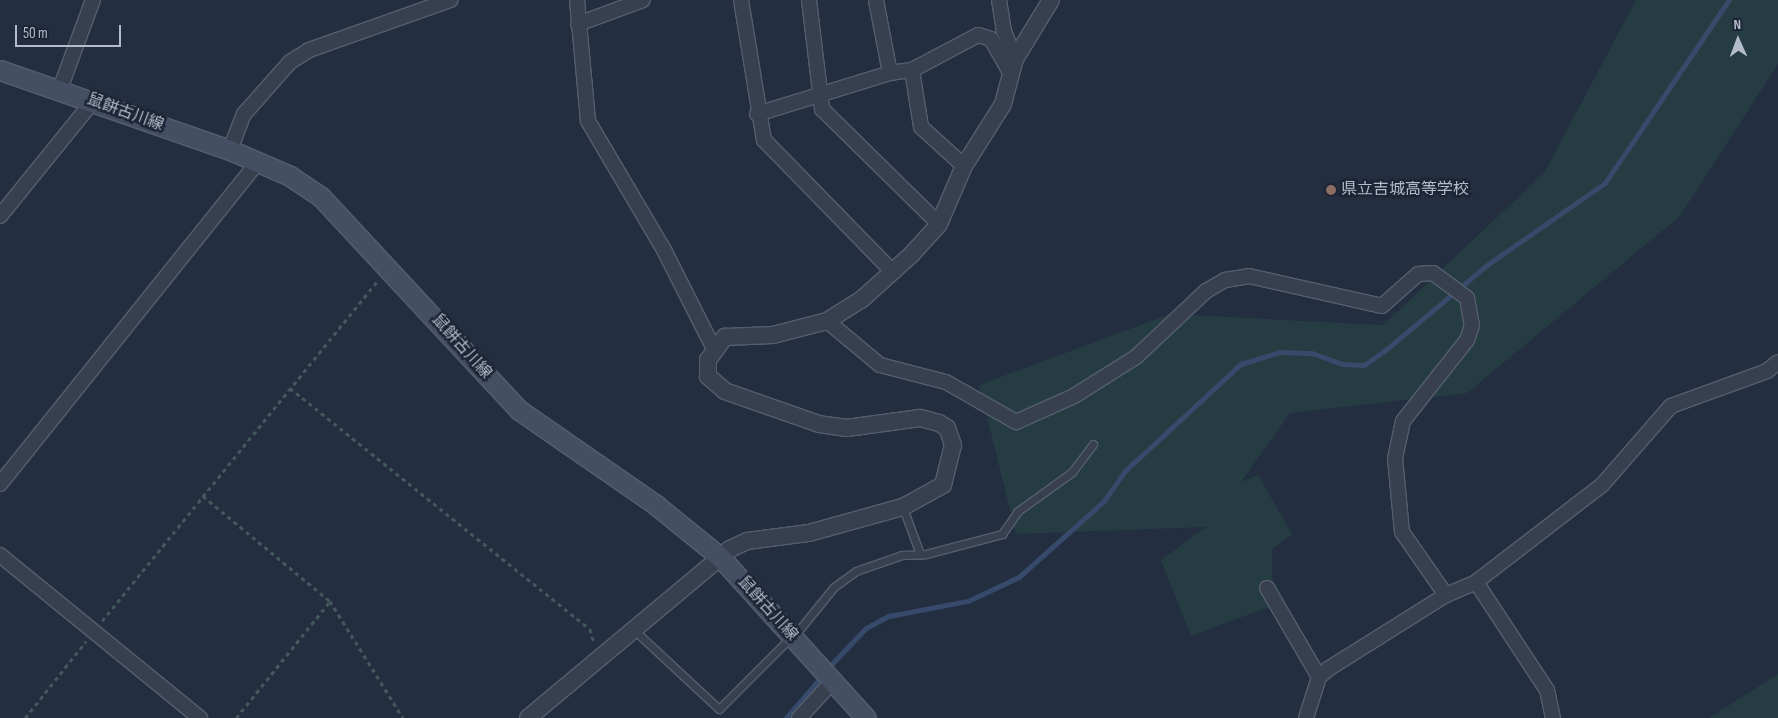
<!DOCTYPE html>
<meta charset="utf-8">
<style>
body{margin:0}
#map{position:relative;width:1778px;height:718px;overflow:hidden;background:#232e41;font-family:"Sofia Sans Condensed","Noto Sans JP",sans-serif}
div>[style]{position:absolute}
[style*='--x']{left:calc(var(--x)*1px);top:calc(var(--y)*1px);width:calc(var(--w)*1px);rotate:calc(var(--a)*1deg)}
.green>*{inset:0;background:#253c42}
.stream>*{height:4.5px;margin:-2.25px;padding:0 2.25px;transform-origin:2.25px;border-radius:2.25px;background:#374a6b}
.path>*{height:2.5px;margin-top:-1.25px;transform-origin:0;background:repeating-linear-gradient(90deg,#43595e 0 4px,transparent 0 8px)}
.roads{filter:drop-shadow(1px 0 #555e6e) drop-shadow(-1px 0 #555e6e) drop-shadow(0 1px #555e6e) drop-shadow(0 -1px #555e6e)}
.service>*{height:7px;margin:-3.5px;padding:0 3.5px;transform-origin:3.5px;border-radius:3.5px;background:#384050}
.minor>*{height:14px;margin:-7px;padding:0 7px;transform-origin:7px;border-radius:7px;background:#384050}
.tertiary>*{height:16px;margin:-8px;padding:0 8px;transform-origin:8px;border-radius:8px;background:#384050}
.secondary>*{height:19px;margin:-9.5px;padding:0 9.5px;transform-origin:9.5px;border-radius:9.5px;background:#454f64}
.dots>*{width:14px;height:14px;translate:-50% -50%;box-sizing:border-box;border:2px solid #1c2535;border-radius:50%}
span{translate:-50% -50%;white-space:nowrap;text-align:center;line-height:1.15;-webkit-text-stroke:5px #1c2535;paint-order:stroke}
.street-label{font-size:16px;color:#b4bbcb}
.poi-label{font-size:16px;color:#b4bbcb}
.left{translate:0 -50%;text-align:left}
.north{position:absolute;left:1713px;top:15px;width:50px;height:50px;-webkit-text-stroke:4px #1c2535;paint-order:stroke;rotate:358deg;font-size:14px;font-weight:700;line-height:20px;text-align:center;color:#b4bbcb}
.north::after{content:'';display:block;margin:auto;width:18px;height:22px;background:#b4bbcb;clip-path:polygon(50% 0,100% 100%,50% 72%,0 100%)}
.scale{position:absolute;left:15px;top:25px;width:106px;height:22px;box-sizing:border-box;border:2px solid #b4bbcb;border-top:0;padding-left:6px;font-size:15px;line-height:18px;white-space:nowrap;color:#b4bbcb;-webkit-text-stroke:4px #1c2535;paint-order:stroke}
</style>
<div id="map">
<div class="green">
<div style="clip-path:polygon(1636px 0,1778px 0,1778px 64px,1680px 216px,1467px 393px,1290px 413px,1241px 482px,1258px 475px,1292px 534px,1272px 549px,1272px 578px,1285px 601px,1191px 636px,1161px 560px,1206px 527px,1016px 534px,979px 385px,1170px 314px,1383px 325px,1544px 173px)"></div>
<div style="clip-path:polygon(1778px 674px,1778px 718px,1709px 718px)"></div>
</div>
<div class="stream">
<div style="--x:828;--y:668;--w:55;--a:-46.5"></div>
<div style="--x:866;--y:628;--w:26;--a:-28"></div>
<div style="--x:889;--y:616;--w:80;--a:-10.8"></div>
<div style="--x:968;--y:601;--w:56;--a:-25.2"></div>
<div style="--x:1019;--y:577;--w:114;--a:-41.8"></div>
<div style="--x:1104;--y:501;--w:37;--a:-55"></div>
<div style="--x:1125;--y:471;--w:158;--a:-42.7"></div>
<div style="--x:1241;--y:364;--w:41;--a:-17.1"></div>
<div style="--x:1280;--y:352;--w:32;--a:2"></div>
<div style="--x:1312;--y:353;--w:33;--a:20"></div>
<div style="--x:1343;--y:364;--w:21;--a:3"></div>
<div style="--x:1364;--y:365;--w:28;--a:-35"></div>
<div style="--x:1387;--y:349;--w:131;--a:-40"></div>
<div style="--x:1487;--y:265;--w:144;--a:-34.8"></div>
<div style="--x:1605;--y:183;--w:221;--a:-55.9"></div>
<div style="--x:786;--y:718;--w:55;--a:-49.4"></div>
</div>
<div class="path">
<div style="--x:290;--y:388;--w:385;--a:38.8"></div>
<div style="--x:590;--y:629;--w:14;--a:73"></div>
<div style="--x:203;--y:496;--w:165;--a:39.6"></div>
<div style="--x:330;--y:601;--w:138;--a:58"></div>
<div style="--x:102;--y:621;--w:437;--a:-51"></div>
<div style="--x:25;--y:718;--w:98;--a:-51.6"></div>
<div style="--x:236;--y:718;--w:150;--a:-51.2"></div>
</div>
<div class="roads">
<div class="service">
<div style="--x:903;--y:508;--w:49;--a:69.7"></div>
<div style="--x:634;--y:630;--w:116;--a:42.9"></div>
<div style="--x:719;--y:709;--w:102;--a:-45"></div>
<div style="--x:799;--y:630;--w:55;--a:-50.9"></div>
<div style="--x:834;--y:587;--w:27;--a:-36"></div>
<div style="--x:856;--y:571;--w:49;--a:-19.2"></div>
<div style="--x:902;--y:555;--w:24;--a:-2"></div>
<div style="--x:926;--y:554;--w:79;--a:-14.7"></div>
<div style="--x:1002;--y:534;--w:28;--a:-55"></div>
<div style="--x:1018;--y:511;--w:67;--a:-35.8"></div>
<div style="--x:1072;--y:472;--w:35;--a:-53"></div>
</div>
<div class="minor">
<div style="--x:577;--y:0;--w:121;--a:84.8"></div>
<div style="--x:588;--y:121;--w:150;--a:59.5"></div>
<div style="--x:664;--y:250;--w:109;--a:63.2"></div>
<div style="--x:741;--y:0;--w:142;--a:80.7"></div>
<div style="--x:764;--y:140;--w:183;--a:45.7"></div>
<div style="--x:809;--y:0;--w:110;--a:83.2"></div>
<div style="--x:822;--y:109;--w:164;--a:44.5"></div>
<div style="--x:999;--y:0;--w:31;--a:81"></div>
<div style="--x:1004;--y:31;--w:30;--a:69"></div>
<div style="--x:578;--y:24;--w:69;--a:-20.3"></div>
<div style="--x:912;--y:70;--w:58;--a:81"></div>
<div style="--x:921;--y:127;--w:58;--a:42.2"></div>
<div style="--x:890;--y:73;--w:22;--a:-8"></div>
<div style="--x:912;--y:70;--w:75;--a:-27.9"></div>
<div style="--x:978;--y:35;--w:14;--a:17"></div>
<div style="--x:991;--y:39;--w:40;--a:60.3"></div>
<div style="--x:60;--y:89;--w:95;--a:-69.7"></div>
<div style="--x:757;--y:114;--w:139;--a:-17.1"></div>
<div style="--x:890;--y:73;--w:74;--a:-100.9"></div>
<div style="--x:230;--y:150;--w:39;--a:-69"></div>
<div style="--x:244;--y:114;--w:69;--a:-48.5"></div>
<div style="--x:290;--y:62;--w:22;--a:-32"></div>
<div style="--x:309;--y:50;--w:150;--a:-19.5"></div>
<div style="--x:0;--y:216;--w:148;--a:-51"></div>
<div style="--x:827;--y:321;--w:69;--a:39.7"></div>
<div style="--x:880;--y:365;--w:68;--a:14.4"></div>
<div style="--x:946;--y:382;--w:81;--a:29.7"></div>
<div style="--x:1016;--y:422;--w:64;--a:-24.1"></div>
<div style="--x:1074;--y:396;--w:73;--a:-32.2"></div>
<div style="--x:1136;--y:357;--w:96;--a:-43.3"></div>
<div style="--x:1206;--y:291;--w:22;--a:-30"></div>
<div style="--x:1225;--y:280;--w:24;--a:-9"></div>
<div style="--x:1249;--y:276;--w:136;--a:12.7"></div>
<div style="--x:1382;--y:306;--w:48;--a:-41.6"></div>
<div style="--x:1418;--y:274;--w:15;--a:-4"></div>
<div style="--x:1433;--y:273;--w:42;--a:36.3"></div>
<div style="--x:1467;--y:298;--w:27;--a:80"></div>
<div style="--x:1472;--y:325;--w:16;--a:108"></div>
<div style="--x:1467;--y:340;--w:103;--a:128.3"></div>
<div style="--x:1403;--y:421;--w:38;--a:102"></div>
<div style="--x:1395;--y:458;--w:74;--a:84.6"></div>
<div style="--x:1402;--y:532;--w:77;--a:55.1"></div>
<div style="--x:0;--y:484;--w:413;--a:-51.3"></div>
<div style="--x:0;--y:555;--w:258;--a:39.2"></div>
<div style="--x:1476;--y:582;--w:129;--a:56.7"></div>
<div style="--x:1547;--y:690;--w:29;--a:78"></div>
<div style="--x:1267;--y:588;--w:103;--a:59.7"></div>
<div style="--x:799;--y:718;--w:50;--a:-47.4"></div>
<div style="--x:1306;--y:718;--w:43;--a:-72.4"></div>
<div style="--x:1319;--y:677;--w:12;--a:-42"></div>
<div style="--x:1328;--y:669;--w:139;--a:-32.1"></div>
<div style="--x:1446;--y:595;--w:33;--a:-23"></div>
<div style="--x:1476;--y:582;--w:159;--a:-37.6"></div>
<div style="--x:1602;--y:485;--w:105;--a:-48.9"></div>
<div style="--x:1671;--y:406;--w:102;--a:-20"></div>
<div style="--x:1767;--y:371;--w:14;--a:-39"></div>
</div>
<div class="tertiary">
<div style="--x:528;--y:718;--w:263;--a:-39.9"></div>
<div style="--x:730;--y:549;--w:19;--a:-25"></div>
<div style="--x:747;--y:541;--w:63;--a:-7.4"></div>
<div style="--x:809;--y:533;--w:98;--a:-15.5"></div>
<div style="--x:903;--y:507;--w:46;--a:-28.8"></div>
<div style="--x:943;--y:485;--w:41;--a:-76"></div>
<div style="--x:953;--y:445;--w:18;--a:-109"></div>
<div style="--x:947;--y:428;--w:9;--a:-148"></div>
<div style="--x:939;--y:423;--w:20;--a:-165"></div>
<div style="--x:920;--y:418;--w:74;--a:172.2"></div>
<div style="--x:847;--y:428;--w:28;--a:-172"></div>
<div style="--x:819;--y:424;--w:100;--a:-160.7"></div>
<div style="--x:725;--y:391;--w:23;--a:-139"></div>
<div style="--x:708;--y:376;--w:16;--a:-90"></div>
<div style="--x:708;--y:360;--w:29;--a:-54"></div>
<div style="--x:725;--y:337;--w:48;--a:-2.4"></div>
<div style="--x:773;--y:335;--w:56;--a:-14.5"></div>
<div style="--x:827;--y:321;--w:40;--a:-32"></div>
<div style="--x:861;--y:300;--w:69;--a:-42"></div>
<div style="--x:912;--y:254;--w:40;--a:-48"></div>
<div style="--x:939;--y:224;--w:63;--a:-66.7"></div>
<div style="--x:964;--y:166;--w:73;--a:-57.8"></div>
<div style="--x:1003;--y:104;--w:47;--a:-75.1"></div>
<div style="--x:1015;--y:59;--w:69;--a:-58.6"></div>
</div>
<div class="secondary">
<div style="--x:0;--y:70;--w:244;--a:19.2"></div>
<div style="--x:230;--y:150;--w:65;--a:23.4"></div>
<div style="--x:290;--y:176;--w:37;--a:34"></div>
<div style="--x:321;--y:197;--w:291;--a:47.1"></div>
<div style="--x:519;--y:410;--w:167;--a:34.7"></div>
<div style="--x:656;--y:505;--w:82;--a:39.1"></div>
<div style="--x:720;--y:557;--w:217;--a:47.8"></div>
</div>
</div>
<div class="dots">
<div style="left:1331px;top:190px;background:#8d6e63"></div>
</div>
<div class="street-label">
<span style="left:125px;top:113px;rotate:20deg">鼠餅古川線</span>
<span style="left:461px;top:347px;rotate:48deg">鼠餅古川線</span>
<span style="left:767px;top:609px;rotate:48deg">鼠餅古川線</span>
</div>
<div class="poi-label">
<span class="left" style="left:1341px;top:190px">県立吉城高等学校</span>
</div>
<div class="north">N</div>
<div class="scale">50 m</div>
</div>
